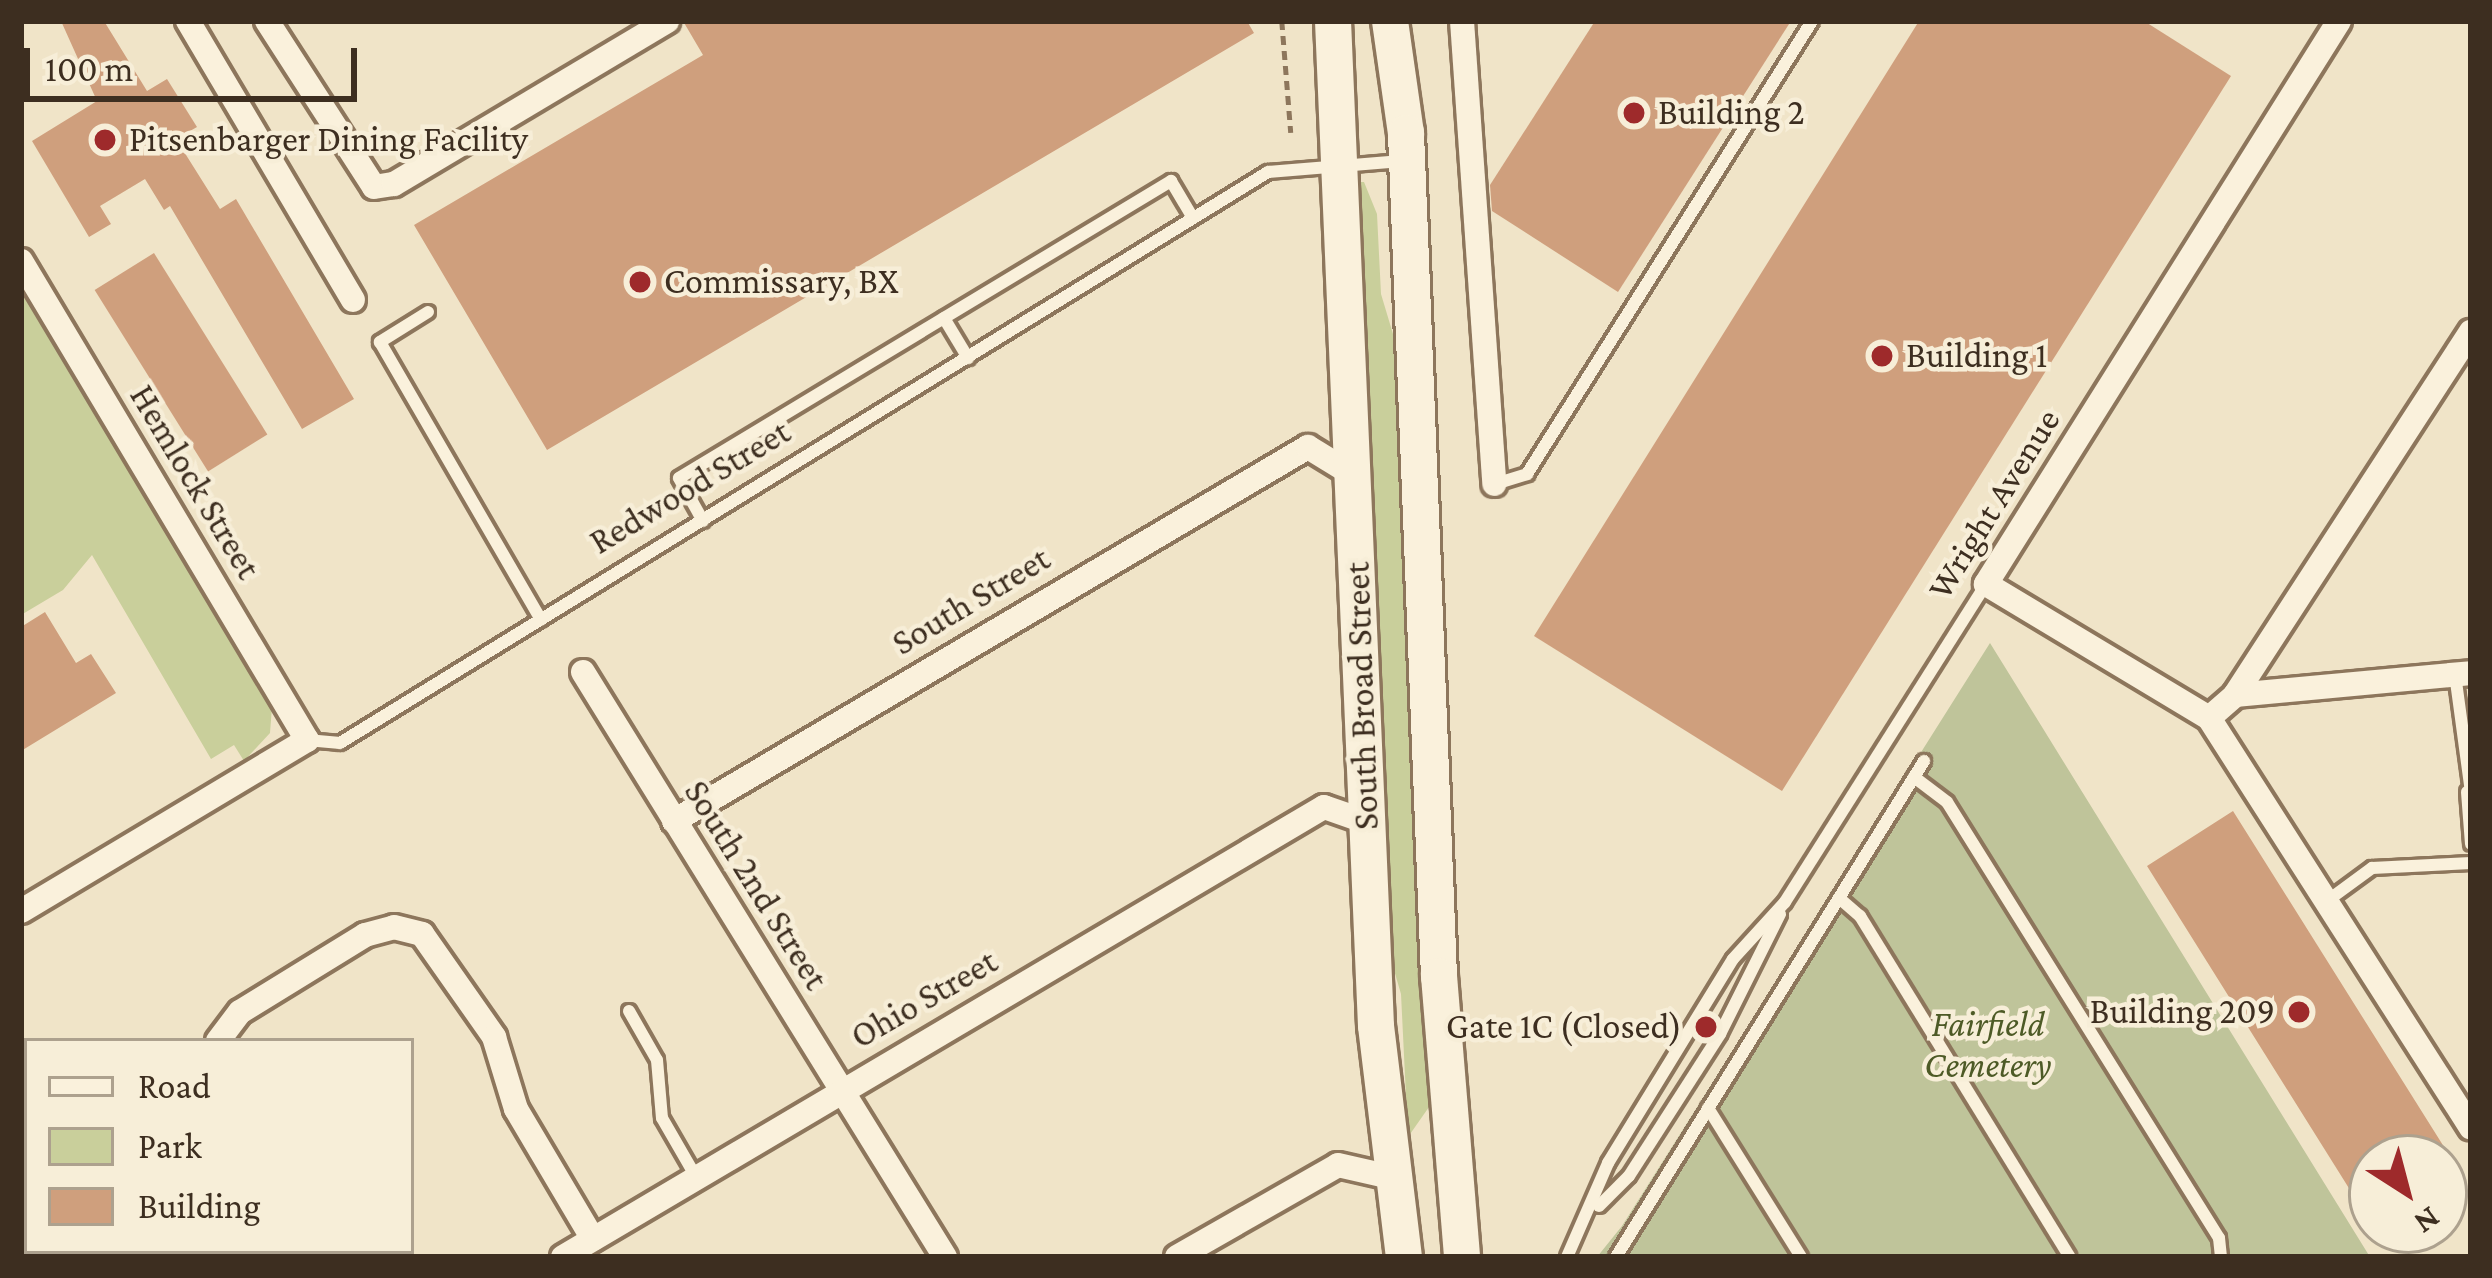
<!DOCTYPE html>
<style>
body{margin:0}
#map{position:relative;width:2492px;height:1278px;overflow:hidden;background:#f0e4c8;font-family:"Crimson Pro",serif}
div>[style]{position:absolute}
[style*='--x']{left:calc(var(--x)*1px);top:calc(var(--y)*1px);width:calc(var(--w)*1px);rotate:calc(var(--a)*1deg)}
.green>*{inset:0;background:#c9cf9b}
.cemetery>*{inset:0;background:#bfc49a}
.building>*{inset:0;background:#cf9f7d;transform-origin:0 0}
.path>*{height:4.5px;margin-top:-2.25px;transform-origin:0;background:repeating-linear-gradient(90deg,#8d765c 0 9px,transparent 0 15px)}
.roads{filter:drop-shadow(3px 0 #8d765c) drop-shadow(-3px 0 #8d765c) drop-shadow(0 3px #8d765c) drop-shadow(0 -3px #8d765c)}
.lane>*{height:12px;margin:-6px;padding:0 6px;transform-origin:6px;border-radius:6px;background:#faf1dc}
.street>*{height:24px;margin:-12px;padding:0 12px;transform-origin:12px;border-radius:12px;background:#faf1dc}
.secondary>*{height:36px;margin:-18px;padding:0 18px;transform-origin:18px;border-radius:18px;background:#faf1dc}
.dots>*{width:33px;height:33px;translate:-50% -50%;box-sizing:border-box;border:6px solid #f7eed8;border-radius:50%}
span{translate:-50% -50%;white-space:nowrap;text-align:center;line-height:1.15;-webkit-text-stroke:9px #f7eed8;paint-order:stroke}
.poi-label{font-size:36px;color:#3d2e20}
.left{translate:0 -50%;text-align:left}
.right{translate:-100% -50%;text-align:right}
.street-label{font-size:36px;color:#3d2e20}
.park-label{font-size:36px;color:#4d5a26;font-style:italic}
.frame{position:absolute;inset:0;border:24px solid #3d2e20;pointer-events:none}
.legend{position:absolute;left:24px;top:1038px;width:390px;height:216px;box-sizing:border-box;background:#f7eed8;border:3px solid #ada18e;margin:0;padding:15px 21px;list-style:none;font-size:36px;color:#3d2e20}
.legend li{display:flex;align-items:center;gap:24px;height:60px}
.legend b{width:60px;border:3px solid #ada18e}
.north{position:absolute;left:2348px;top:1134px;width:120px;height:120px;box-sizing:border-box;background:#f7eed8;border:3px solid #ada18e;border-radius:50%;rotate:144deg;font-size:33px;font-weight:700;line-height:48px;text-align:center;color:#3d2e20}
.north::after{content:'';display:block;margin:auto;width:42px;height:54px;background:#9e2a2b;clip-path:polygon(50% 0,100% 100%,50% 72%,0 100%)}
.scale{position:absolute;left:24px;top:48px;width:333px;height:54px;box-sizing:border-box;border:6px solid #3d2e20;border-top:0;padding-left:15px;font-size:36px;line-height:42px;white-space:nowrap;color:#3d2e20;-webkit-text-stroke:9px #f7eed8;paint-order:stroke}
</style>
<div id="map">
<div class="green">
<div style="clip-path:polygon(1351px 182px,1364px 182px,1377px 214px,1381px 294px,1396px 344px,1429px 1107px,1408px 1137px,1401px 994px,1389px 953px)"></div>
<div style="clip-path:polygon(21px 282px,272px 707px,270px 733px,244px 761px,234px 745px,211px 759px,92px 555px,63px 590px,21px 615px)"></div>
</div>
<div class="cemetery">
<div style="clip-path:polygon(1990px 643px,2370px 1257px,1597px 1257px,1622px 1226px)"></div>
</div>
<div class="building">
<div style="clip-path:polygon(61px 21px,104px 21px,147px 91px,167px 79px,197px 127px,176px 139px,220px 209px,236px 199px,354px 399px,302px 429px,170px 206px,164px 210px,145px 179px,100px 206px,111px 224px,89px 237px,32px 141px,97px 101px)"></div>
<div style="clip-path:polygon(683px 21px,1247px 21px,1254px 33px,547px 450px,414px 225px,703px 55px)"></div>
<div style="clip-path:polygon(1595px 21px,1791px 21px,1618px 292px,1492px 211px,1490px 185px)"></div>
<div style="clip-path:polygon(1919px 21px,2144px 21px,2231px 76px,1782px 791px,1534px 636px)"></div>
<div style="left:154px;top:253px;width:214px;height:70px;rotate:58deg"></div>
<div style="clip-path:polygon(45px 612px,76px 663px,91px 654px,116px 693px,21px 751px,21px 627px)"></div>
<div style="clip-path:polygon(2233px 811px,2451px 1158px,2372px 1158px,2372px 1225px,2147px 866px)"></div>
</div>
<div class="path">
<div style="--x:1282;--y:21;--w:112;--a:85.4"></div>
</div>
<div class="roads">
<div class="lane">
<div style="--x:428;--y:312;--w:57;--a:148"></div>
<div style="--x:380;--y:342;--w:321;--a:59.9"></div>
<div style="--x:944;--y:318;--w:47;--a:59"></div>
<div style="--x:1495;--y:484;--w:34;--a:-17"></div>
<div style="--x:1527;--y:474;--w:535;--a:-57.82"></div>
<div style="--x:703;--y:521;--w:49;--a:-119.2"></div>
<div style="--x:679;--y:478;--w:575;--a:-31.12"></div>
<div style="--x:1171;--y:181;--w:43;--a:59.3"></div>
<div style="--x:2455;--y:674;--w:119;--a:82.3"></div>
<div style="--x:307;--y:740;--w:33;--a:5"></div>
<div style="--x:340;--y:743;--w:1090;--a:-31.6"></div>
<div style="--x:1268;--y:172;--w:134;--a:-4.7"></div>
<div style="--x:1914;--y:777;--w:41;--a:37.1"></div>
<div style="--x:1947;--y:802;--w:514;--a:58.04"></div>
<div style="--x:2219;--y:1238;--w:19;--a:84"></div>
<div style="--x:2467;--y:792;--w:52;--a:85.6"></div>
<div style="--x:1839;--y:898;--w:28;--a:41"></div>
<div style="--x:1860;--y:916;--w:400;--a:58.4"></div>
<div style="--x:2327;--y:901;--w:56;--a:-36.3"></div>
<div style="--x:2372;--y:868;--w:99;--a:-2.9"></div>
<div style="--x:629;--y:1011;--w:56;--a:60.3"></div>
<div style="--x:657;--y:1060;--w:58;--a:85.1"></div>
<div style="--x:662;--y:1118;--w:68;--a:60"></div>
<div style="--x:1708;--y:1108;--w:176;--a:58"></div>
<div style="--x:1599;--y:1206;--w:42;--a:-45"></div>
<div style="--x:1629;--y:1176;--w:169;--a:-57.3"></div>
<div style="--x:1720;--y:1034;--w:134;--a:-63.4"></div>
<div style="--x:1567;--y:1257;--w:103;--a:-66.4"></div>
<div style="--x:1608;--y:1163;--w:239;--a:-58.5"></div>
<div style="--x:1733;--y:959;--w:77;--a:-47.6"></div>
<div style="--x:1785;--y:902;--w:376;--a:-57.7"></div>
<div style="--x:1616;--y:1257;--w:584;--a:-58.16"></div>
</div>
<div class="street">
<div style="--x:188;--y:21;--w:324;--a:59.4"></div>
<div style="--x:267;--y:21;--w:197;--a:57.2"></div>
<div style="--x:374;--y:187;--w:20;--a:-9"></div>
<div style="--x:394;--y:184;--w:318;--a:-30.8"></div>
<div style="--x:1462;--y:21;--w:464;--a:86"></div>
<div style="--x:2339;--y:21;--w:665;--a:122.09"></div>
<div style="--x:1986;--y:584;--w:260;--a:31"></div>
<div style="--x:2209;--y:718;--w:35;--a:-41"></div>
<div style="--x:2235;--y:695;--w:237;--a:-5.3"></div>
<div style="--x:21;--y:261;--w:558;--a:59.16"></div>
<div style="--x:307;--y:740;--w:333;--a:149.1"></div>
<div style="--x:583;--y:672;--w:688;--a:58.25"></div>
<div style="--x:2235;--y:695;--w:433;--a:-57"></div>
<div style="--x:2209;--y:718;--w:486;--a:57.4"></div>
<div style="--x:674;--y:821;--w:736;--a:-30.54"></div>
<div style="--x:1308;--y:447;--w:52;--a:31.5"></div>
<div style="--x:218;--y:1041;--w:36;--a:-53"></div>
<div style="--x:240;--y:1012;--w:147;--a:-31.6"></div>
<div style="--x:365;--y:935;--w:30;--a:-15"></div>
<div style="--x:394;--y:927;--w:29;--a:14"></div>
<div style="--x:422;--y:934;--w:126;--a:55"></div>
<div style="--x:494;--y:1037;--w:75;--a:73"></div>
<div style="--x:516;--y:1109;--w:151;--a:59.4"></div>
<div style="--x:21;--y:1173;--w:7;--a:-34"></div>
<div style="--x:21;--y:1219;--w:11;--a:56"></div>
<div style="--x:41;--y:1251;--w:7;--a:56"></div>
<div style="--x:345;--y:1251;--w:7;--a:56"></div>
<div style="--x:563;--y:1257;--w:884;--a:-30.6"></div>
<div style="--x:1324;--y:807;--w:46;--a:19.2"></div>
<div style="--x:1177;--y:1257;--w:185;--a:-29.7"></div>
<div style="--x:1338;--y:1165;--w:54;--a:12.8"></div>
</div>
<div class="secondary">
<div style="--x:1333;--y:21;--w:1006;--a:87.55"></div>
<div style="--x:1376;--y:1026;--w:233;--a:83.1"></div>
<div style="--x:1390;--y:21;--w:113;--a:81.9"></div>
<div style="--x:1406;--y:133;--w:844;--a:87.76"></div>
<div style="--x:1439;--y:976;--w:282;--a:85.3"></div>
</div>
</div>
<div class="dots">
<div style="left:1634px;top:113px;background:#9e2a2b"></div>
<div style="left:105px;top:140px;background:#9e2a2b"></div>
<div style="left:640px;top:282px;background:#9e2a2b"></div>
<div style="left:1882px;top:356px;background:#9e2a2b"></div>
<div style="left:2299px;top:1012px;background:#9e2a2b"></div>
<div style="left:1706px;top:1027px;background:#9e2a2b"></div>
</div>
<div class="poi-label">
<span class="left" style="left:1658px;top:113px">Building 2</span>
<span class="left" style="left:129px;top:140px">Pitsenbarger Dining Facility</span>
<span class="left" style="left:664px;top:282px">Commissary, BX</span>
<span class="left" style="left:1906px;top:356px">Building 1</span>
<span class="right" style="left:2275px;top:1012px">Building 209</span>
<span class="right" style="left:1682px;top:1027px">Gate 1C (Closed)</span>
</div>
<div class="street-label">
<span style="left:195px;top:482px;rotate:59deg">Hemlock Street</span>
<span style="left:690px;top:487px;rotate:-31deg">Redwood Street</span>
<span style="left:1994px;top:504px;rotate:-58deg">Wright Avenue</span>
<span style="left:971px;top:601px;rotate:-31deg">South Street</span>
<span style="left:1362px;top:696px;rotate:-92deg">South Broad Street</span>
<span style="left:756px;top:885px;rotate:58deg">South 2nd Street</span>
<span style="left:924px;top:999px;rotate:-30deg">Ohio Street</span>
</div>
<div class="park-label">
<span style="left:1988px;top:1045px">Fairfield<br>Cemetery</span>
</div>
<div class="frame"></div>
<ul class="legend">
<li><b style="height:15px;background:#faf1dc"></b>Road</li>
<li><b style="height:33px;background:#c9cf9b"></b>Park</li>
<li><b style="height:33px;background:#cf9f7d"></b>Building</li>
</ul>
<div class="north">N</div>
<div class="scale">100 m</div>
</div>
